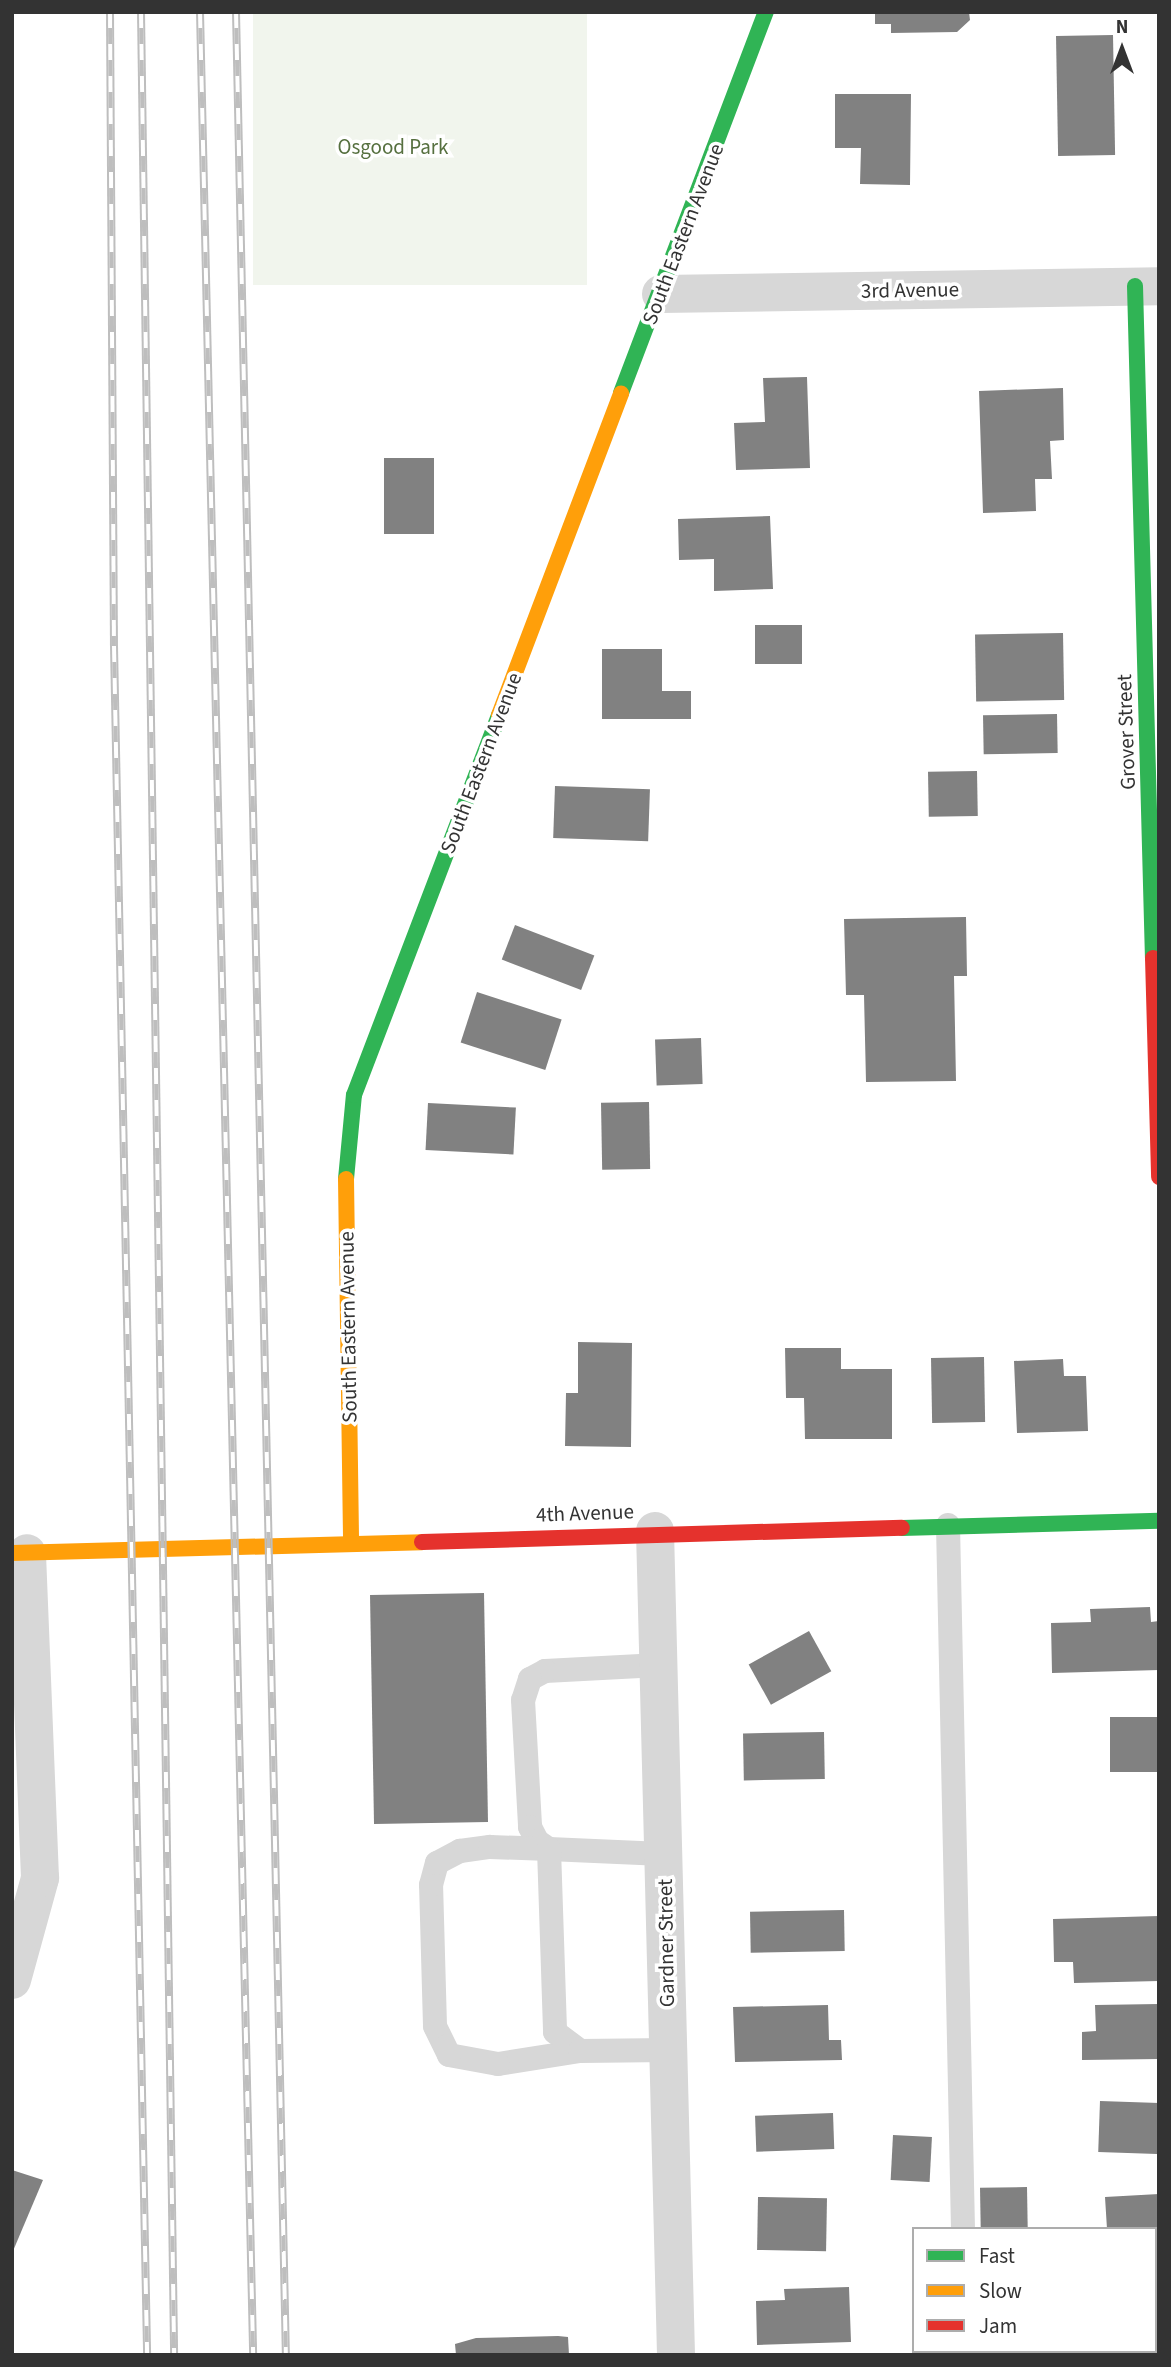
<!DOCTYPE html>
<style>
body{margin:0}
#map{position:relative;width:1171px;height:2367px;overflow:hidden;background:#fff;font-family:"Source Sans 3",sans-serif}
div>[style]{position:absolute}
[style*='--x']{left:calc(var(--x)*1px);top:calc(var(--y)*1px);width:calc(var(--w)*1px);rotate:calc(var(--a)*1deg)}
.green>*{inset:0;background:#f1f5ed;transform-origin:0 0}
.building>*{inset:0;background:#818181;transform-origin:0 0}
.lane>*{height:24px;margin:-12px;padding:0 12px;transform-origin:12px;border-radius:12px;background:#d7d7d7}
.street>*{height:38px;margin:-19px;padding:0 19px;transform-origin:19px;border-radius:19px;background:#d7d7d7}
.fast>*{height:16px;margin:-8px;padding:0 8px;transform-origin:8px;border-radius:8px;background:#30b455}
.slow>*{height:16px;margin:-8px;padding:0 8px;transform-origin:8px;border-radius:8px;background:#ff9f0a}
.jam>*{height:16px;margin:-8px;padding:0 8px;transform-origin:8px;border-radius:8px;background:#e5322d}
.rail>*{height:8px;margin-top:-4px;transform-origin:0;background:repeating-linear-gradient(90deg,#fff 0 16px,#bebebe 0 32px);box-sizing:border-box;border-block:2px solid #bebebe}
span{translate:-50% -50%;white-space:nowrap;text-align:center;line-height:1.15;-webkit-text-stroke:7px #fff;paint-order:stroke}
.park-label{font-size:21px;color:#56703f}
.street-label{font-size:21px;color:#333}
.frame{position:absolute;inset:0;border:14px solid #333;pointer-events:none}
.legend{position:absolute;left:912px;top:2227px;width:245px;height:126px;box-sizing:border-box;background:#fff;border:2px solid #adadad;margin:0;padding:9px 12px;list-style:none;font-size:21px;color:#333}
.legend li{display:flex;align-items:center;gap:14px;height:35px}
.legend b{width:35px;border:2px solid #adadad}
.north{position:absolute;left:1087px;top:14px;width:70px;height:70px;-webkit-text-stroke:5px #fff;paint-order:stroke;rotate:0deg;font-size:19px;font-weight:700;line-height:28px;text-align:center;color:#333}
.north::after{content:'';display:block;margin:auto;width:24px;height:32px;background:#333;clip-path:polygon(50% 0,100% 100%,50% 72%,0 100%)}
</style>
<div id="map">
<div class="green">
<div style="left:253px;top:12px;width:334px;height:273px"></div>
</div>
<div class="building">
<div style="clip-path:polygon(875px 12px,969px 12px,970px 20px,957px 32px,891px 33px,891px 24px,875px 24px)"></div>
<div style="left:1113px;top:35px;width:120px;height:57px;rotate:89deg"></div>
<div style="clip-path:polygon(835px 94px,911px 94px,910px 185px,860px 184px,861px 148px,835px 148px)"></div>
<div style="clip-path:polygon(807px 377px,810px 468px,736px 470px,734px 423px,765px 422px,763px 378px)"></div>
<div style="clip-path:polygon(1063px 388px,1064px 440px,1050px 441px,1052px 479px,1035px 479px,1036px 511px,983px 513px,979px 391px)"></div>
<div style="left:384px;top:458px;width:50px;height:76px"></div>
<div style="clip-path:polygon(770px 516px,773px 589px,714px 591px,714px 559px,679px 560px,678px 519px)"></div>
<div style="left:802px;top:625px;width:39px;height:47px;rotate:90deg"></div>
<div style="left:1063px;top:633px;width:67px;height:88px;rotate:89deg"></div>
<div style="clip-path:polygon(602px 649px,662px 649px,662px 691px,691px 691px,691px 719px,602px 719px)"></div>
<div style="left:1057px;top:714px;width:39px;height:74px;rotate:89deg"></div>
<div style="left:977px;top:771px;width:45px;height:49px;rotate:89deg"></div>
<div style="left:555px;top:786px;width:95px;height:52px;rotate:2deg"></div>
<div style="clip-path:polygon(966px 917px,967px 976px,954px 976px,956px 1081px,866px 1082px,864px 995px,846px 995px,844px 919px)"></div>
<div style="left:515px;top:925px;width:85px;height:37px;rotate:21deg"></div>
<div style="left:477px;top:992px;width:89px;height:53px;rotate:18deg"></div>
<div style="left:701px;top:1038px;width:46px;height:46px;rotate:88deg"></div>
<div style="left:649px;top:1102px;width:67px;height:48px;rotate:89deg"></div>
<div style="left:428px;top:1103px;width:88px;height:47px;rotate:3deg"></div>
<div style="clip-path:polygon(578px 1342px,632px 1343px,631px 1447px,565px 1446px,566px 1393px,578px 1393px)"></div>
<div style="clip-path:polygon(785px 1348px,841px 1348px,841px 1369px,892px 1369px,892px 1439px,805px 1439px,804px 1398px,786px 1398px)"></div>
<div style="left:984px;top:1357px;width:65px;height:53px;rotate:89deg"></div>
<div style="clip-path:polygon(1063px 1359px,1064px 1376px,1086px 1376px,1088px 1431px,1017px 1433px,1014px 1361px)"></div>
<div style="left:484px;top:1593px;width:229px;height:114px;rotate:89deg"></div>
<div style="clip-path:polygon(1150px 1607px,1151px 1622px,1159px 1621px,1159px 1670px,1052px 1673px,1051px 1623px,1091px 1622px,1090px 1609px)"></div>
<div style="left:809px;top:1631px;width:46px;height:69px;rotate:61deg"></div>
<div style="left:1159px;top:1717px;width:55px;height:49px;rotate:90deg"></div>
<div style="left:824px;top:1732px;width:47px;height:81px;rotate:89deg"></div>
<div style="left:844px;top:1910px;width:41px;height:94px;rotate:89deg"></div>
<div style="clip-path:polygon(1159px 1916px,1159px 1981px,1074px 1983px,1073px 1962px,1054px 1962px,1053px 1919px)"></div>
<div style="clip-path:polygon(1159px 2004px,1159px 2059px,1082px 2060px,1082px 2032px,1096px 2031px,1095px 2005px)"></div>
<div style="clip-path:polygon(828px 2005px,829px 2040px,841px 2040px,842px 2060px,735px 2062px,733px 2007px)"></div>
<div style="left:1100px;top:2101px;width:59px;height:51px;rotate:2deg"></div>
<div style="left:833px;top:2113px;width:36px;height:78px;rotate:88deg"></div>
<div style="left:893px;top:2135px;width:39px;height:45px;rotate:3deg"></div>
<div style="clip-path:polygon(12px 2170px,43px 2180px,13px 2251px,12px 2251px)"></div>
<div style="left:1027px;top:2187px;width:42px;height:47px;rotate:89deg"></div>
<div style="clip-path:polygon(1159px 2194px,1159px 2248px,1155px 2229px,1107px 2229px,1105px 2197px)"></div>
<div style="left:758px;top:2197px;width:69px;height:53px;rotate:1deg"></div>
<div style="left:1155px;top:2278px;width:4px;height:56px"></div>
<div style="clip-path:polygon(849px 2287px,851px 2342px,757px 2345px,756px 2301px,785px 2300px,784px 2289px)"></div>
<div style="clip-path:polygon(558px 2336px,568px 2337px,569px 2355px,456px 2355px,455px 2344px,476px 2338px)"></div>
</div>
<div class="lane">
<div style="--x:948;--y:1525;--w:704;--a:88.78"></div>
<div style="--x:659;--y:1665;--w:114;--a:177"></div>
<div style="--x:545;--y:1671;--w:17;--a:152"></div>
<div style="--x:530;--y:1679;--w:22;--a:108"></div>
<div style="--x:523;--y:1700;--w:127;--a:86.8"></div>
<div style="--x:530;--y:1827;--w:16;--a:63"></div>
<div style="--x:537;--y:1841;--w:14;--a:34"></div>
<div style="--x:549;--y:1849;--w:114;--a:2.5"></div>
<div style="--x:580;--y:2051;--w:83;--a:171"></div>
<div style="--x:498;--y:2064;--w:50;--a:-169.6"></div>
<div style="--x:449;--y:2055;--w:32;--a:-116"></div>
<div style="--x:435;--y:2026;--w:141;--a:-91.6"></div>
<div style="--x:431;--y:1885;--w:23;--a:-75"></div>
<div style="--x:437;--y:1863;--w:26;--a:-28"></div>
<div style="--x:460;--y:1851;--w:30;--a:-8"></div>
<div style="--x:490;--y:1847;--w:59;--a:1.9"></div>
<div style="--x:549;--y:1849;--w:183;--a:88.1"></div>
<div style="--x:555;--y:2032;--w:31;--a:37"></div>
<div style="--x:580;--y:2051;--w:89;--a:-0.6"></div>
<div style="--x:966;--y:2351;--w:4;--a:90"></div>
</div>
<div class="street">
<div style="--x:661;--y:294;--w:498;--a:-0.9"></div>
<div style="--x:655;--y:1531;--w:824;--a:88.54"></div>
<div style="--x:12;--y:1980;--w:106;--a:-74.6"></div>
<div style="--x:40;--y:1878;--w:325;--a:-92.3"></div>
</div>
<div class="fast">
<div style="--x:1135;--y:286;--w:672;--a:88.47"></div>
<div style="--x:621;--y:393;--w:408;--a:-69.2"></div>
<div style="--x:346;--y:1179;--w:84;--a:-84.6"></div>
<div style="--x:354;--y:1095;--w:407;--a:-69.1"></div>
<div style="--x:902;--y:1528;--w:257;--a:-1.6"></div>
</div>
<div class="slow">
<div style="--x:499;--y:715;--w:344;--a:-69.2"></div>
<div style="--x:346;--y:1179;--w:364;--a:89.2"></div>
<div style="--x:12;--y:1553;--w:410;--a:-1.5"></div>
</div>
<div class="jam">
<div style="--x:1153;--y:958;--w:219;--a:88.4"></div>
<div style="--x:422;--y:1542;--w:480;--a:-1.7"></div>
</div>
<div class="rail">
<div style="--x:110;--y:12;--w:634;--a:89.64"></div>
<div style="--x:114;--y:646;--w:1709;--a:88.89"></div>
<div style="--x:141;--y:12;--w:2343;--a:89.19"></div>
<div style="--x:200;--y:12;--w:2344;--a:88.7"></div>
<div style="--x:236;--y:12;--w:2344;--a:88.78"></div>
</div>
<div class="park-label">
<span style="left:393px;top:147px">Osgood Park</span>
</div>
<div class="street-label">
<span style="left:683px;top:234px;rotate:-69deg">South Eastern Avenue</span>
<span style="left:910px;top:290px;rotate:-1deg">3rd Avenue</span>
<span style="left:1126px;top:732px;rotate:-92deg">Grover Street</span>
<span style="left:481px;top:763px;rotate:-69deg">South Eastern Avenue</span>
<span style="left:348px;top:1327px;rotate:-91deg">South Eastern Avenue</span>
<span style="left:585px;top:1513px;rotate:-2deg">4th Avenue</span>
<span style="left:666px;top:1943px;rotate:-91deg">Gardner Street</span>
</div>
<div class="frame"></div>
<ul class="legend">
<li><b style="height:9px;background:#30b455"></b>Fast</li>
<li><b style="height:9px;background:#ff9f0a"></b>Slow</li>
<li><b style="height:9px;background:#e5322d"></b>Jam</li>
</ul>
<div class="north">N</div>
</div>
